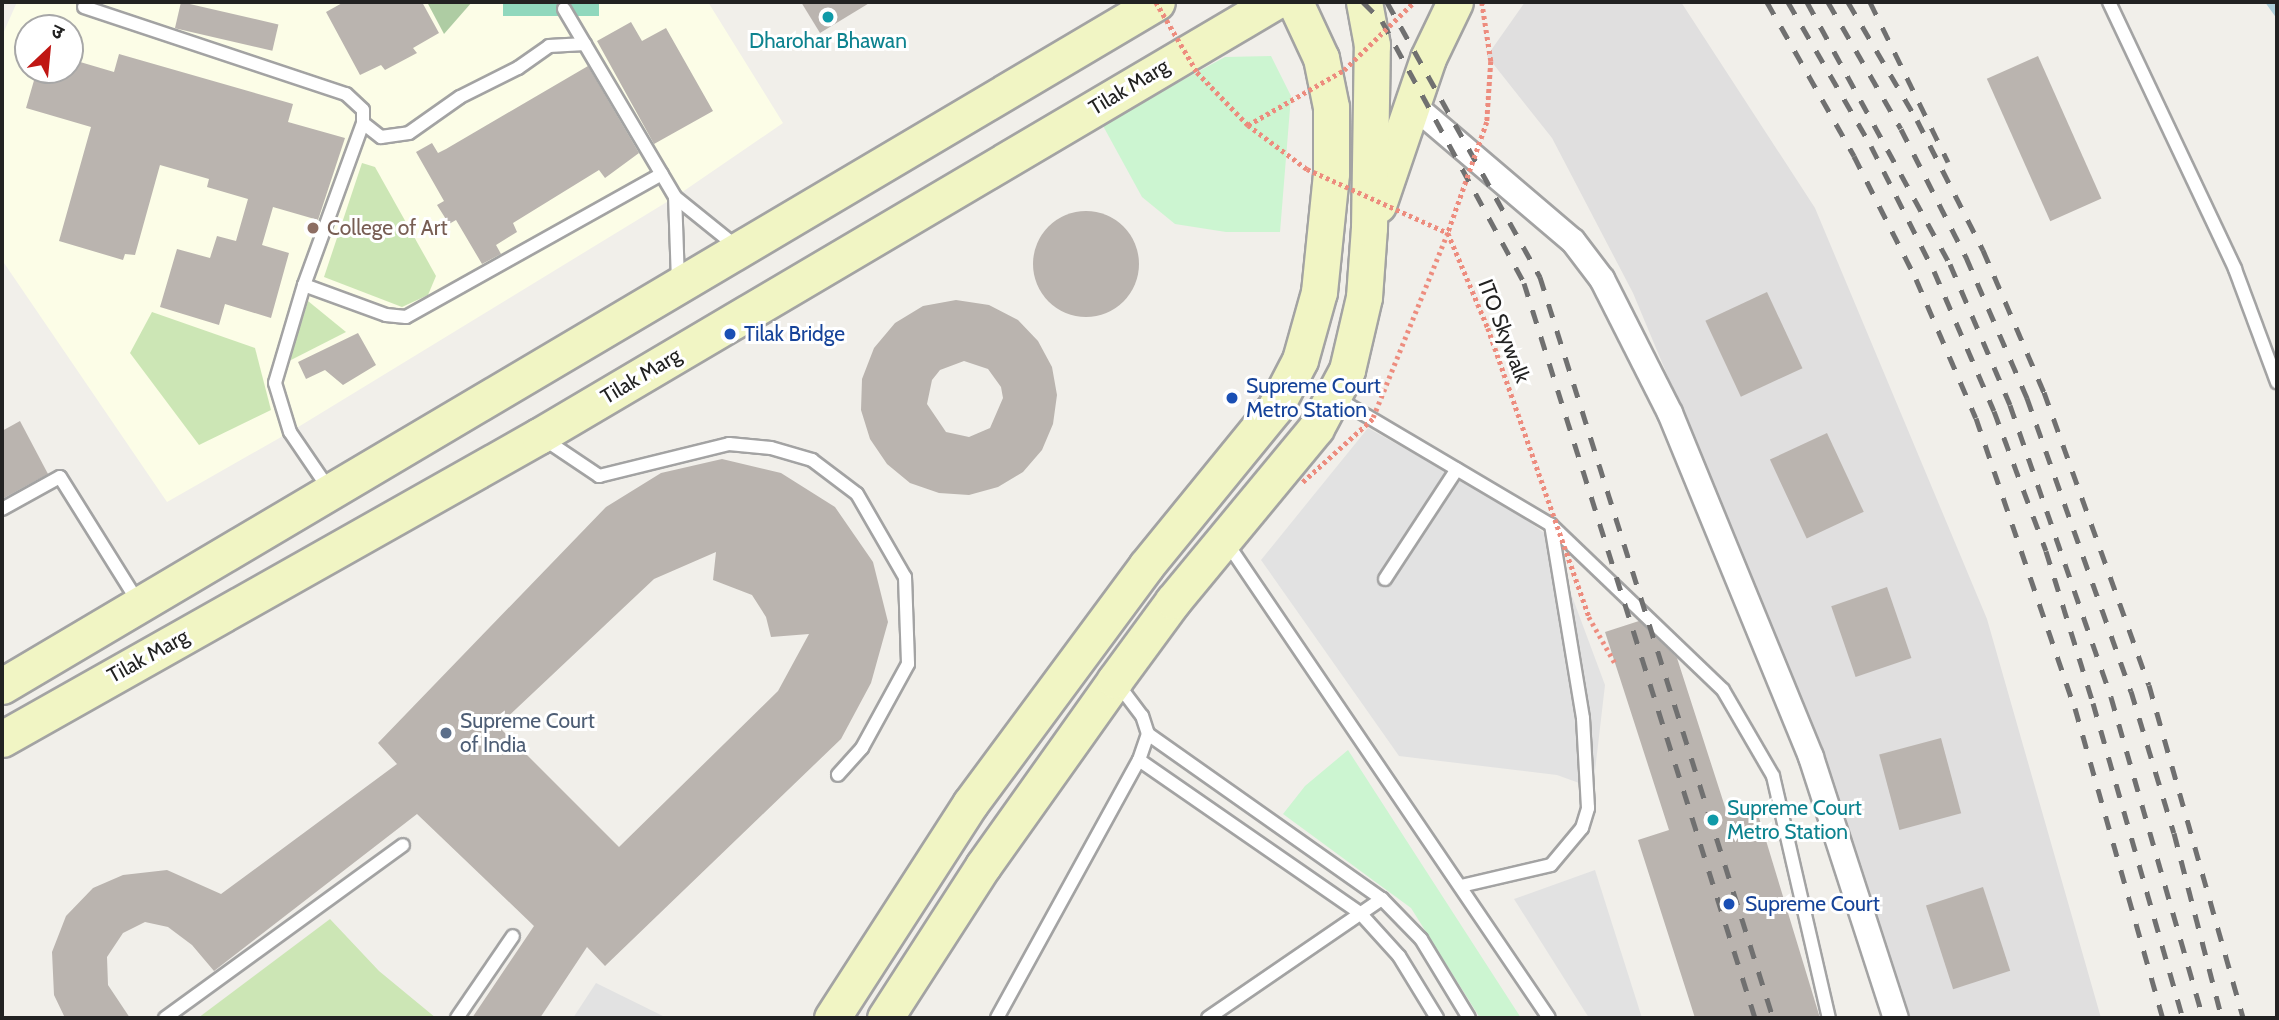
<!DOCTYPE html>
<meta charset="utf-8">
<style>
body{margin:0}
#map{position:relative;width:2279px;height:1020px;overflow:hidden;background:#f1efea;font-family:Cabin,"Noto Sans Devanagari",sans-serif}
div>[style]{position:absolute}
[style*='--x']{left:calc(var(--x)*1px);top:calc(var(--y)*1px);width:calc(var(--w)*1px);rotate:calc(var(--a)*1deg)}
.residential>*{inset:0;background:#e0dfdf}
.education>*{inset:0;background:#fcfde7}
.grass>*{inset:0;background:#cce6b5}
.forest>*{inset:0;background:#aecca3}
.park>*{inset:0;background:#ccf5d1}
.pitch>*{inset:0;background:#90d8bd;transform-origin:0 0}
.parking>*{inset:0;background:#e2e2e2}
.stream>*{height:7px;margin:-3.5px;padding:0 3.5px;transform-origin:3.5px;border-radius:3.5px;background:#afcfda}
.building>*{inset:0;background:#bab4af;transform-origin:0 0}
.round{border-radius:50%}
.roads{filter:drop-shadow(2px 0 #a3a3a3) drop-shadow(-2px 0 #a3a3a3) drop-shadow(0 2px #a3a3a3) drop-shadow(0 -2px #a3a3a3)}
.lane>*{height:12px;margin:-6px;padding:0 6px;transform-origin:6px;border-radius:6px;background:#fff}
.street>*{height:24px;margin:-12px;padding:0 12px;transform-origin:12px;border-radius:12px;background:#fff}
.secondary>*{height:35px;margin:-17.5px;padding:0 17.5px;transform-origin:17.5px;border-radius:17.5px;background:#f1f5c4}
.rail>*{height:5px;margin-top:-2.5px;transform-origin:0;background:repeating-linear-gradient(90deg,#707070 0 14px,transparent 0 28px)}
.path-bridge>*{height:4.5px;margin-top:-2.25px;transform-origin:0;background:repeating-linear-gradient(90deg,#ed8c7e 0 3.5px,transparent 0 7px)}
.dots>*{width:19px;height:19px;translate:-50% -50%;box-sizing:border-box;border:4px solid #fff;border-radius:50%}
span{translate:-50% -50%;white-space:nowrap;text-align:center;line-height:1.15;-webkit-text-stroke:6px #fff;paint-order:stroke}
.culture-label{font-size:21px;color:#0d838f}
.left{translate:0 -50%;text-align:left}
.street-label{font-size:21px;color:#222}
.education-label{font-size:21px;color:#785e54}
.transit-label{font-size:21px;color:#164399}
.service-label{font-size:21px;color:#4e5e75}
.frame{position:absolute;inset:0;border:4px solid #222;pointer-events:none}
.north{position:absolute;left:14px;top:14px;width:70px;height:70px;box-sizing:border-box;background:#fff;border:2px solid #a7a7a7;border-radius:50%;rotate:26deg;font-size:19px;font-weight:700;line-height:28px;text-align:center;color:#222}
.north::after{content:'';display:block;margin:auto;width:24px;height:32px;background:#c01714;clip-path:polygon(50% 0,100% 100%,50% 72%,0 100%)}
</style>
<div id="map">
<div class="residential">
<div style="clip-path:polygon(1525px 2px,1681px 2px,1815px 208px,1987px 619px,2101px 1018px,1909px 1018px,1810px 717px,1633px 293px,1552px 138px,1487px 56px)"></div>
</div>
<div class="education">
<div style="clip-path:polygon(evenodd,17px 2px,708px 2px,783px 123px,675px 197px,290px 432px,167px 502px,2px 260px,2px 36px,17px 2px,28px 28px,70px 28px,70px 70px,28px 70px,28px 28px)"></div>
</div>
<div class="grass">
<div style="clip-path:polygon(362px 163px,375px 167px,436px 276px,428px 295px,402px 307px,324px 277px)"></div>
<div style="clip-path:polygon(308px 301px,346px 332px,289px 361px)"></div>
<div style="clip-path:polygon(152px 312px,255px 348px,271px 410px,199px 445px,130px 353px)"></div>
<div style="clip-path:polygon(330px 919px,379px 971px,436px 1018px,198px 1018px)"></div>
</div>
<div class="forest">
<div style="clip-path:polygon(427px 2px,472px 2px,444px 34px)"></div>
</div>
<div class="park">
<div style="clip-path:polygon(1271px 56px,1291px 96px,1280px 232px,1226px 232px,1175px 224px,1142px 197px,1102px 124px,1225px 57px)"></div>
<div style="clip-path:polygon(1348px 750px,1521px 1018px,1480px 1018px,1411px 908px,1283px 814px,1305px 786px)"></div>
</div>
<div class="pitch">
<div style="left:503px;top:2px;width:96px;height:14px"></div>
</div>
<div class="parking">
<div style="clip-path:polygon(1368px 428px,1504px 504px,1550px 537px,1605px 685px,1593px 788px,1557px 775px,1399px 756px,1261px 560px)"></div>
<div style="clip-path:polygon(1595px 870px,1642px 1018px,1589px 1018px,1514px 899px)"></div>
<div style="clip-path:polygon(596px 983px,667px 1018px,573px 1018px)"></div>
</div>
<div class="stream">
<div style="--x:2269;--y:2;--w:14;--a:54"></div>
</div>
<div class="building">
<div style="left:181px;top:2px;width:100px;height:27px;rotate:13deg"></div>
<div style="clip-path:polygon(344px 2px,422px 2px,439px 33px,413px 48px,417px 53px,385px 70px,381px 65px,360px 75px,326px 12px)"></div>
<div style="clip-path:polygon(801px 2px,871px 2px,820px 33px)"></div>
<div style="clip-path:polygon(631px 22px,642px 41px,666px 28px,713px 111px,654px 144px,597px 41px)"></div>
<div style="clip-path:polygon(119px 54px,293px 104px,288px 122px,345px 138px,318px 220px,273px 207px,262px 245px,289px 253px,271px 318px,225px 304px,219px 325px,160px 307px,177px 249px,210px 258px,217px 236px,236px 241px,248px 199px,207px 187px,209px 179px,160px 165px,135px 255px,125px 254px,123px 260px,59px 241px,91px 127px,26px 108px,37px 70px,70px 70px,70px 59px,114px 72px)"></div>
<div style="left:2038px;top:56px;width:156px;height:56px;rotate:66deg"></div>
<div style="clip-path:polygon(588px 66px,639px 153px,605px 178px,599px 170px,513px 223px,517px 232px,496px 245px,501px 254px,482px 264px,456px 220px,449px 224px,437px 205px,444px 201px,416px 152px,432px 143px,438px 153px,446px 149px)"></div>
<div class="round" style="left:1033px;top:211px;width:106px;height:106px"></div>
<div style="left:1767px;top:292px;width:84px;height:68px;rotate:65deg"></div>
<div style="clip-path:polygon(evenodd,956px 300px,989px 305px,1018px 320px,1038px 341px,1052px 367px,1057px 395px,1053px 424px,1042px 450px,1023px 472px,998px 487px,969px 495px,939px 493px,910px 483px,887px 464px,870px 439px,861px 410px,862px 379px,874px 348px,895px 323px,923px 306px,956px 300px,964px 361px,988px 369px,1001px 387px,1003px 398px,990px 428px,969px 437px,946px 432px,927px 404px,932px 380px,940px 370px,964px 361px)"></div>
<div style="clip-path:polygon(358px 333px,376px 365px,343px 385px,325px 370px,306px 379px,298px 362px)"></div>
<div style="clip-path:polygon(20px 421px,48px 474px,2px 499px,2px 431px)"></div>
<div style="left:1827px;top:433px;width:87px;height:63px;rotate:65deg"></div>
<div style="clip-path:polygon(evenodd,722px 459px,781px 473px,835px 507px,873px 562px,888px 622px,871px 683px,841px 739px,605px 966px,587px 947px,540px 1018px,472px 1018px,534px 926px,417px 814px,214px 971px,192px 945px,168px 927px,145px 922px,123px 933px,107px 957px,108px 985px,130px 1018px,65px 1018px,54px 995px,52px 952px,66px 916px,93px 888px,123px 875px,167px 870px,221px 894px,397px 764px,378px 743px,606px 507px,661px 473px,722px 459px,716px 552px,713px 580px,752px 595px,766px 617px,771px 637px,809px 634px,778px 691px,619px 847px,498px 726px,654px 579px,716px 552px)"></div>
<div style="left:1887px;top:587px;width:75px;height:59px;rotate:71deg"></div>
<div style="clip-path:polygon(1639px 621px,1677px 658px,1726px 810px,1754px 801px,1820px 1018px,1695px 1018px,1638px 840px,1669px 830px,1605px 632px)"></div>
<div style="left:1941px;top:738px;width:78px;height:64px;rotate:75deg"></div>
<div style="left:1983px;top:887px;width:88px;height:60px;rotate:72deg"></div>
</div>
<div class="roads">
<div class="lane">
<div style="--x:2109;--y:2;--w:295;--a:64.7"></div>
<div style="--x:2235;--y:269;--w:121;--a:69.6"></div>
<div style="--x:84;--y:7;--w:276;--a:18.4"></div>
<div style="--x:346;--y:94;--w:23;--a:43"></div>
<div style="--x:363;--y:110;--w:13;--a:90"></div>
<div style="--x:363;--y:123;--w:172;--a:110"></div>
<div style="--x:304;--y:285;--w:102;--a:106.5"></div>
<div style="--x:275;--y:383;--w:51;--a:73"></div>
<div style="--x:290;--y:432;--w:68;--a:55.8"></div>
<div style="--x:564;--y:9;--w:218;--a:59.4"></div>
<div style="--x:363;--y:123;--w:23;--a:38"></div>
<div style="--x:381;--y:137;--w:28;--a:-8"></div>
<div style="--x:409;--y:133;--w:62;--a:-35.2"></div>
<div style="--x:460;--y:97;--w:65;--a:-26.6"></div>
<div style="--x:518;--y:68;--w:38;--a:-35"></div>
<div style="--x:549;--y:46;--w:36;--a:-3"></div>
<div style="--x:678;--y:281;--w:84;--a:-92"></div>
<div style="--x:675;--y:197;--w:80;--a:38.9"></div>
<div style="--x:304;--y:285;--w:87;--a:20.1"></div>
<div style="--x:386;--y:315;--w:20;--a:6"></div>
<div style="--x:406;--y:317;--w:293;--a:-29.2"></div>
<div style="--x:1333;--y:396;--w:253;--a:30.6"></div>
<div style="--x:1551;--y:525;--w:238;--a:43.8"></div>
<div style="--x:1723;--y:690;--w:99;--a:59.8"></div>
<div style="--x:1773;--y:776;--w:248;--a:77"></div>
<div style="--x:541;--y:437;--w:70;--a:33.9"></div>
<div style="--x:599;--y:476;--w:134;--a:-13.8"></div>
<div style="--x:729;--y:444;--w:42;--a:5.4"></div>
<div style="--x:771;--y:448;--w:43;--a:16.3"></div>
<div style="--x:812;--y:460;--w:56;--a:37.1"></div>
<div style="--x:857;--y:494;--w:96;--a:60"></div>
<div style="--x:905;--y:577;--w:87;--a:88"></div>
<div style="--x:908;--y:664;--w:96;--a:118.7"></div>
<div style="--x:862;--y:748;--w:36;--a:132"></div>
<div style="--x:2;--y:509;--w:66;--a:-28.9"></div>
<div style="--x:60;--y:477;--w:147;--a:58"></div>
<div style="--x:1225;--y:540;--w:577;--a:55.87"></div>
<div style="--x:1385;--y:579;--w:131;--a:-56.8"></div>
<div style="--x:1148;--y:734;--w:286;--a:35.2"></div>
<div style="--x:1382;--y:899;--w:56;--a:45.7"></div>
<div style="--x:1421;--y:939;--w:92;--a:58.7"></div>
<div style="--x:1139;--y:760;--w:269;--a:34.7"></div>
<div style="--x:1360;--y:913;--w:58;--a:47.8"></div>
<div style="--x:1399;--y:956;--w:73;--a:58.5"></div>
<div style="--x:1461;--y:886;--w:92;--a:-13.1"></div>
<div style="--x:1551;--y:865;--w:48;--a:-50"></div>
<div style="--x:1582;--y:828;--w:21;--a:-73"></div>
<div style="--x:1588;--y:808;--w:90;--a:-93.2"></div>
<div style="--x:1583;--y:718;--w:196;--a:-99.4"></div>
<div style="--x:165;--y:1018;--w:294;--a:-36"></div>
<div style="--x:457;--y:1018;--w:99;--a:-55.7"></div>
<div style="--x:997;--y:1018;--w:294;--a:-61.2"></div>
<div style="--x:1139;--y:760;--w:28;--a:-71"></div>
<div style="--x:1148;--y:734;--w:19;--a:-108"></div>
<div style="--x:1142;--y:716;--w:40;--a:-127"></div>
<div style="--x:1208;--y:1018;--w:211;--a:-34.4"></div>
</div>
<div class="street">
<div style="--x:1413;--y:105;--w:210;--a:40.4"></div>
<div style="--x:1573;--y:241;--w:48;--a:52.7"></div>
<div style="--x:1602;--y:279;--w:150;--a:63.1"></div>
<div style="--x:1670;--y:413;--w:372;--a:67.7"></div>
<div style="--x:1811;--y:757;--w:274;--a:72"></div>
</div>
<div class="secondary">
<div style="--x:1378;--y:205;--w:155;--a:-71.2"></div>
<div style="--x:1428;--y:58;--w:62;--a:-64.3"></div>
<div style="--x:2;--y:686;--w:1342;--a:-30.63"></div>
<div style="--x:2;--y:739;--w:617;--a:-29.43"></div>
<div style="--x:539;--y:436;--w:854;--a:-30.56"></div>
<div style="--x:832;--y:1018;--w:255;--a:-57.2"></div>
<div style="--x:970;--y:804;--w:296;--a:-53.5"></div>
<div style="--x:1146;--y:566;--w:204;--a:-50.8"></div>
<div style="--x:1275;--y:408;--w:54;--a:-62.5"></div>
<div style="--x:1300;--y:360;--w:71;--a:-74.4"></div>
<div style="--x:1319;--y:292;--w:120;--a:-84.2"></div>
<div style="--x:1331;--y:173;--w:66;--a:-90"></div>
<div style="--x:1331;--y:107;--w:50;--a:-101.5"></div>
<div style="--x:1321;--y:58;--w:62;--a:-114.9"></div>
<div style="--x:885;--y:1018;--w:181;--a:-57.2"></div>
<div style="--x:983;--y:866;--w:228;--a:-54.6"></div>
<div style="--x:1115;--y:680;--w:98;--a:-53.7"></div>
<div style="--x:1173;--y:601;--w:224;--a:-50.4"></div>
<div style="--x:1316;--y:428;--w:66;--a:-61.9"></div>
<div style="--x:1347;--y:370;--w:75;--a:-76.9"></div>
<div style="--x:1364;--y:297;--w:69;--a:-85.9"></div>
<div style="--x:1369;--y:228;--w:183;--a:-89.1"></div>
<div style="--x:1372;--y:45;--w:44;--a:-100.5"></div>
</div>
</div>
<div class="rail">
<div style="--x:1363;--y:2;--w:27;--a:45"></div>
<div style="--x:1382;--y:21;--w:298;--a:61.5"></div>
<div style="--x:1524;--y:283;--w:770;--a:72.55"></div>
<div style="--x:1387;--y:2;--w:315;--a:60.9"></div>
<div style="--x:1540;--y:277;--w:777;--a:72.54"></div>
<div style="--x:1767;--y:2;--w:177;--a:60.5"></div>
<div style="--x:1854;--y:156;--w:138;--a:63.2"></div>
<div style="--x:1916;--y:279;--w:151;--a:66.7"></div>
<div style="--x:1976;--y:418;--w:306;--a:71.2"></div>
<div style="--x:2075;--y:708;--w:322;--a:74.2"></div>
<div style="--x:1788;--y:2;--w:166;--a:60"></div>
<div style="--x:1871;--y:146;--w:140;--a:63.3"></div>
<div style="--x:1934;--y:271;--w:152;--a:66.8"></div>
<div style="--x:1994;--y:411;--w:149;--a:69.6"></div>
<div style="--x:2046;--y:551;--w:159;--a:72.8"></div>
<div style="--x:2093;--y:703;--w:328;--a:74.1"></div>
<div style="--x:1807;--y:2;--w:298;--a:61.4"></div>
<div style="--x:1950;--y:264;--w:153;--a:66.9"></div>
<div style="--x:2010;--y:405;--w:309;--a:70.9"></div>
<div style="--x:2111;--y:697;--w:334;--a:74"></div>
<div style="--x:1828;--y:2;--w:146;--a:60.1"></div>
<div style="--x:1901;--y:129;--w:144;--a:63.1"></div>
<div style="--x:1966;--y:257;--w:154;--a:66.6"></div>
<div style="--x:2027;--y:398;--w:311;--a:70.5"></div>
<div style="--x:2131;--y:691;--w:148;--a:73.2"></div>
<div style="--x:2174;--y:833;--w:191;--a:75.5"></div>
<div style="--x:1848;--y:2;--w:137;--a:59.7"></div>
<div style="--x:1917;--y:120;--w:146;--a:63.1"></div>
<div style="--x:1983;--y:250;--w:155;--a:66.8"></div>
<div style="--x:2044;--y:392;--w:311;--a:70.3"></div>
<div style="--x:2149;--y:685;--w:346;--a:74.2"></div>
<div style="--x:1870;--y:2;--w:178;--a:64"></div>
</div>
<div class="path-bridge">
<div style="--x:1156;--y:2;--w:81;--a:59.6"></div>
<div style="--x:1197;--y:72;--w:74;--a:46.1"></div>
<div style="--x:1248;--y:125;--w:74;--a:36.7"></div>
<div style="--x:1307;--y:169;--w:155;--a:24.4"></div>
<div style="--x:1448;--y:233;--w:201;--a:112"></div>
<div style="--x:1373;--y:419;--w:97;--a:137.9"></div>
<div style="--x:1482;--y:2;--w:60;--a:81.3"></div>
<div style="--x:1491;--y:61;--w:61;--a:93.8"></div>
<div style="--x:1487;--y:122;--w:118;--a:109.4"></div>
<div style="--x:1448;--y:233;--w:103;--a:67.2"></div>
<div style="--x:1488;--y:328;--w:306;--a:70.7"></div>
<div style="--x:1589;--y:617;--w:53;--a:60.5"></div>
<div style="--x:1248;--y:125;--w:111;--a:-29.8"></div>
<div style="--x:1344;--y:70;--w:98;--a:-44.2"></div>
</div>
<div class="dots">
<div style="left:828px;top:17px;background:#0f9aa8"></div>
<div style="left:313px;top:228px;background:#8d6e63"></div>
<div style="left:730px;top:334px;background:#1a4fb4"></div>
<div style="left:1232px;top:398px;background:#1a4fb4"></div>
<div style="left:446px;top:733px;background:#5c6f8a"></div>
<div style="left:1713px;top:820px;background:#0f9aa8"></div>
<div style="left:1729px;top:904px;background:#1a4fb4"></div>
</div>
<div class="culture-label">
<span style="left:828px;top:41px">Dharohar Bhawan</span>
<span class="left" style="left:1727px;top:820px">Supreme Court<br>Metro Station</span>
</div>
<div class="street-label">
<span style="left:1129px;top:87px;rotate:-31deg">Tilak Marg</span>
<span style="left:1504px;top:331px;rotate:69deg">ITO Skywalk</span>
<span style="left:641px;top:376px;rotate:-31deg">Tilak Marg</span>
<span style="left:148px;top:656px;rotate:-29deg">Tilak Marg</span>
</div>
<div class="education-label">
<span class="left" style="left:327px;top:228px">College of Art</span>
</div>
<div class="transit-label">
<span class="left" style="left:744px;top:334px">Tilak Bridge</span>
<span class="left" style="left:1246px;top:398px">Supreme Court‌<br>Metro Station</span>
<span class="left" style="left:1745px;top:904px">Supreme Court</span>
</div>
<div class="service-label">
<span class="left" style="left:460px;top:733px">Supreme Court<br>of India</span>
</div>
<div class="frame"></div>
<div class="north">उ</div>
</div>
